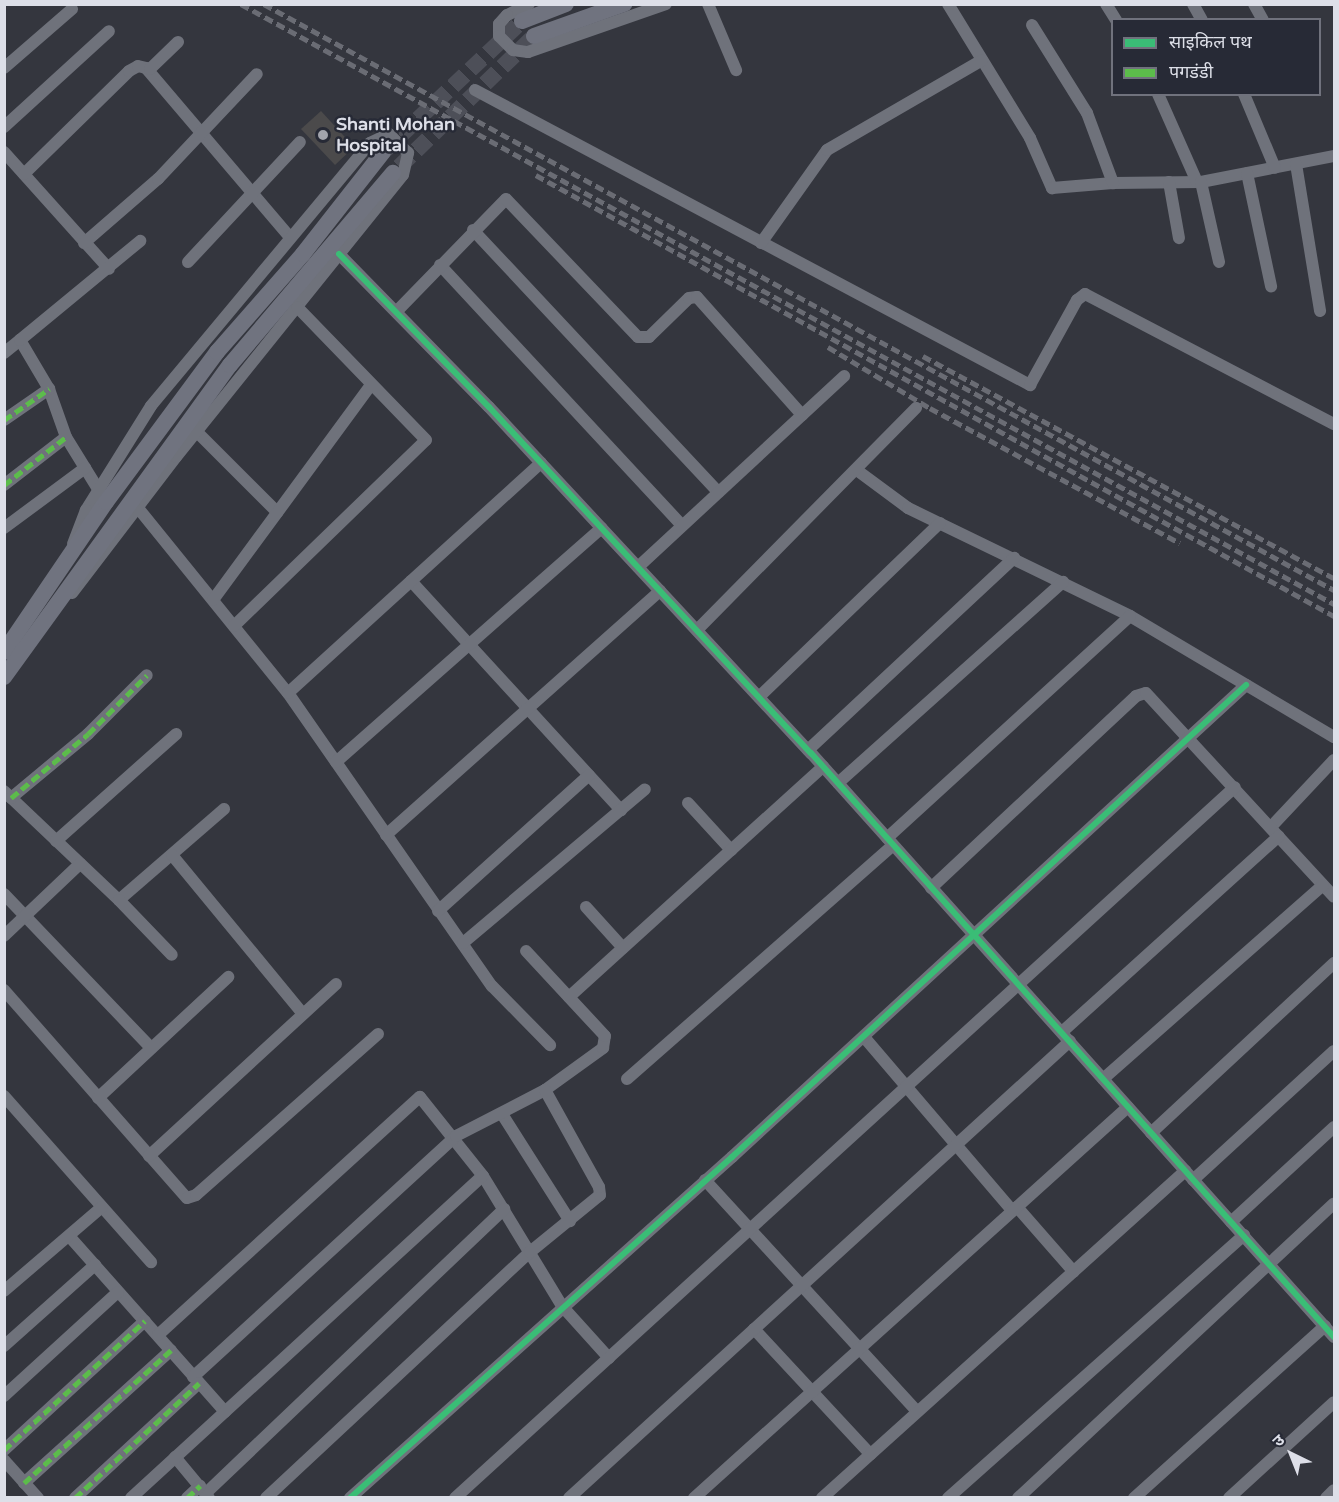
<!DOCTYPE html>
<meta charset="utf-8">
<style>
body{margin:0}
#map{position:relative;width:1339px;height:1502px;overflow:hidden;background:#34363e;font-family:"Varela Round","Noto Sans Devanagari",sans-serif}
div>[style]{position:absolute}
.building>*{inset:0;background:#4b4a4b}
.secondary-tunnel>*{height:16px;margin-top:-8px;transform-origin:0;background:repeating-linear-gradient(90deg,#4d4f58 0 16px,transparent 0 24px)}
.street>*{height:12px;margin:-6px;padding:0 6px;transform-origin:6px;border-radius:6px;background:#6f727b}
.secondary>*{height:16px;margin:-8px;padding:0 8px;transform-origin:8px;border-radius:8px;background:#70737f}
.rail>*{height:4.5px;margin-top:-2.25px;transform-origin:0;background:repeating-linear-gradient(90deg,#6a6c74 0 9px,transparent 0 13.5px)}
.quiet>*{height:4.5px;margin-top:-2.25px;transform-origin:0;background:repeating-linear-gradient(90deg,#5cbc4b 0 9px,transparent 0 13.5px)}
.cycleway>*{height:6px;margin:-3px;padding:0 3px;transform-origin:3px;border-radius:3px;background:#3abd76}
.dots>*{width:16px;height:16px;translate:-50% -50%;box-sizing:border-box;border:3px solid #272a36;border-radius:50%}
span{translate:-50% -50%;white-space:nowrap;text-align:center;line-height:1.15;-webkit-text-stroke:5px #272a36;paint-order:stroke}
.poi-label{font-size:18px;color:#dddfe8;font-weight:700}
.left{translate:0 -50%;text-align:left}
.frame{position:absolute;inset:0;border:6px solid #dddfe8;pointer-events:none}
.legend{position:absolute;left:1111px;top:18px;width:210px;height:78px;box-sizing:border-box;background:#272a36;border:2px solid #70727d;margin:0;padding:8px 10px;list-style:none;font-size:18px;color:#dddfe8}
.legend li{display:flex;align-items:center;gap:12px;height:30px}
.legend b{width:30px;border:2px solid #70727d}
.north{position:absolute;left:1261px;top:1424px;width:60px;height:60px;-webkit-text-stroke:4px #272a36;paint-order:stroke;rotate:317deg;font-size:16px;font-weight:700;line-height:24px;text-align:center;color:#dddfe8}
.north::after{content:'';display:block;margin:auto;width:21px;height:27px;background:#dddfe8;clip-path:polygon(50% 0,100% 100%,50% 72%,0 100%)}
</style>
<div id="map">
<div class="building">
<div style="clip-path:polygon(321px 111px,354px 147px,335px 165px,301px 129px)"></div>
</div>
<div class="secondary-tunnel">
<div style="left:383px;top:152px;width:191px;rotate:-43.3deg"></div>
<div style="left:399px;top:167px;width:188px;rotate:-44.1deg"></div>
</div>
<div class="street">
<div style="left:529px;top:4px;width:25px;rotate:153deg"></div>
<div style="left:507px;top:15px;width:12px;rotate:132deg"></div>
<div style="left:499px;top:24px;width:12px;rotate:90deg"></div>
<div style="left:499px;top:36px;width:20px;rotate:45deg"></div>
<div style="left:513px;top:50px;width:15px;rotate:8deg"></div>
<div style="left:528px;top:52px;width:146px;rotate:-19.2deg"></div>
<div style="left:708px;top:4px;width:72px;rotate:67deg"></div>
<div style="left:948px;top:4px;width:157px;rotate:58.5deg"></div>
<div style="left:1030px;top:138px;width:55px;rotate:66.3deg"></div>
<div style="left:1052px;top:188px;width:61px;rotate:-4.7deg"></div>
<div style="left:1113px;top:183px;width:88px;rotate:-0.7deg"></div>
<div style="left:1201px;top:182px;width:136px;rotate:-11.1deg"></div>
<div style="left:1106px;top:4px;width:19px;rotate:58deg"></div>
<div style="left:1193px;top:4px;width:18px;rotate:61deg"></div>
<div style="left:1254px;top:4px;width:18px;rotate:61deg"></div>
<div style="left:1032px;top:25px;width:104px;rotate:58deg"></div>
<div style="left:1087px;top:113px;width:75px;rotate:69.6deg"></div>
<div style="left:4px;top:68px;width:90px;rotate:-40.9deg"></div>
<div style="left:146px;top:68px;width:222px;rotate:49.6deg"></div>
<div style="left:475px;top:90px;width:629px;rotate:27.99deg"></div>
<div style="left:1030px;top:385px;width:97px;rotate:-61.1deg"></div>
<div style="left:1077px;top:300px;width:10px;rotate:-37deg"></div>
<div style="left:1085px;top:294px;width:281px;rotate:27.6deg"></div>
<div style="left:1158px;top:94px;width:96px;rotate:66.1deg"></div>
<div style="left:1244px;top:94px;width:80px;rotate:67.3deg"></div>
<div style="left:4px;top:127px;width:142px;rotate:-42.4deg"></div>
<div style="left:4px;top:152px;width:157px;rotate:48.1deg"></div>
<div style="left:1296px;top:164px;width:149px;rotate:80.7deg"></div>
<div style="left:1247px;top:173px;width:116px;rotate:78deg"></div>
<div style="left:24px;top:174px;width:147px;rotate:-44.4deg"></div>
<div style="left:129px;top:71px;width:10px;rotate:-29deg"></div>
<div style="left:138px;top:66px;width:12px;rotate:14deg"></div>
<div style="left:150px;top:69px;width:39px;rotate:-44deg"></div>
<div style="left:1169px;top:182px;width:57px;rotate:79.9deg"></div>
<div style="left:1201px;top:182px;width:82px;rotate:77.3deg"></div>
<div style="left:473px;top:230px;width:359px;rotate:46.9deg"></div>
<div style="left:84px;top:243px;width:98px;rotate:-40.9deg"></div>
<div style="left:158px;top:179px;width:144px;rotate:-46.7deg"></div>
<div style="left:761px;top:243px;width:114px;rotate:-54.6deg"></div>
<div style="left:827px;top:150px;width:179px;rotate:-30.1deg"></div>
<div style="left:339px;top:254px;width:214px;rotate:45.6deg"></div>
<div style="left:489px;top:407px;width:473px;rotate:47.1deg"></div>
<div style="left:811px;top:753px;width:784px;rotate:48.15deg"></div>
<div style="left:188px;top:262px;width:164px;rotate:-47deg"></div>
<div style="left:440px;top:265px;width:355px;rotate:47.1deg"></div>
<div style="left:397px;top:311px;width:156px;rotate:-45.8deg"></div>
<div style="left:506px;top:199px;width:191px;rotate:46.3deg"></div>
<div style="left:638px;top:337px;width:11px"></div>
<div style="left:649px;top:337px;width:56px;rotate:-44.3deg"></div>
<div style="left:689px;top:298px;width:8px;rotate:-7deg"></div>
<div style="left:697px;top:297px;width:158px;rotate:48.3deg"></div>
<div style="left:4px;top:353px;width:21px;rotate:-39deg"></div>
<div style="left:4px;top:420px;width:55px;rotate:-34.6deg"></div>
<div style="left:196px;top:431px;width:115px;rotate:45deg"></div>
<div style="left:858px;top:471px;width:62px;rotate:36.5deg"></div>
<div style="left:908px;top:508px;width:247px;rotate:25.9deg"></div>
<div style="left:1130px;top:616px;width:237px;rotate:30.7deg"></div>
<div style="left:4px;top:485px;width:78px;rotate:-37.7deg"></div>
<div style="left:98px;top:489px;width:61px;rotate:-121.6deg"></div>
<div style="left:66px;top:437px;width:51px;rotate:-109.5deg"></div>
<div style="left:49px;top:389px;width:57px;rotate:-120.6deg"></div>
<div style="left:20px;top:340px;width:156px;rotate:-39.5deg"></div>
<div style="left:138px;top:508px;width:238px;rotate:51deg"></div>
<div style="left:288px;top:693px;width:357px;rotate:55.2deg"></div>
<div style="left:492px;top:986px;width:83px;rotate:45.5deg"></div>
<div style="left:4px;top:528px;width:101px;rotate:-36.5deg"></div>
<div style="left:638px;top:567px;width:281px;rotate:-42.8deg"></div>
<div style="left:411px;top:581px;width:311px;rotate:47.5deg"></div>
<div style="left:72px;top:593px;width:171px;rotate:-52.6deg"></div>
<div style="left:176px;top:457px;width:362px;rotate:-51.2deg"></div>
<div style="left:403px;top:175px;width:23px;rotate:-77deg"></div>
<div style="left:408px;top:153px;width:27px;rotate:-135deg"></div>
<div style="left:389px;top:134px;width:21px;rotate:155deg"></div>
<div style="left:370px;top:143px;width:342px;rotate:129.8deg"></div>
<div style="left:151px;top:406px;width:123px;rotate:122deg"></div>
<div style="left:86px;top:510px;width:36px;rotate:111deg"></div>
<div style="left:213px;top:600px;width:267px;rotate:-53.7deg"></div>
<div style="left:234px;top:626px;width:267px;rotate:-44.1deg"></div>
<div style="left:426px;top:440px;width:185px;rotate:-134.1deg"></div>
<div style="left:697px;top:630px;width:312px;rotate:-45.4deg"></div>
<div style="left:288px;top:693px;width:342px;rotate:-42.3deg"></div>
<div style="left:759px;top:697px;width:251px;rotate:-43.9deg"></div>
<div style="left:808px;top:750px;width:282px;rotate:-43deg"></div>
<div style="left:336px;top:762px;width:354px;rotate:-41.4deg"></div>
<div style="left:838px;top:783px;width:302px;rotate:-41.8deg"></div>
<div style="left:4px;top:791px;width:158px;rotate:43.5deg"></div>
<div style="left:119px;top:900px;width:139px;rotate:-40.9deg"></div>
<div style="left:11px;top:798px;width:100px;rotate:-39.7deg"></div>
<div style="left:88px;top:734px;width:83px;rotate:-45deg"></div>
<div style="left:688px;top:803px;width:64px;rotate:47.5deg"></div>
<div style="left:1271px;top:827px;width:92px;rotate:-46.8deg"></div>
<div style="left:386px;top:835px;width:367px;rotate:-41.7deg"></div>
<div style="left:887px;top:838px;width:329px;rotate:-42.4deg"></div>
<div style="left:56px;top:841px;width:161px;rotate:-41.7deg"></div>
<div style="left:172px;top:855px;width:206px;rotate:50.5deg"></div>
<div style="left:931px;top:888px;width:281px;rotate:-43.1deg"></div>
<div style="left:1136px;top:696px;width:10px;rotate:-17deg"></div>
<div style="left:1146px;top:693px;width:277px;rotate:47.3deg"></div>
<div style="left:4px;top:894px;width:213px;rotate:46.3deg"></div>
<div style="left:119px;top:900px;width:76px;rotate:46.1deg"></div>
<div style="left:586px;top:907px;width:55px;rotate:47.9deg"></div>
<div style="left:438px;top:911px;width:203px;rotate:-42deg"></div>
<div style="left:4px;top:936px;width:105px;rotate:-43.5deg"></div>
<div style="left:463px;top:943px;width:238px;rotate:-40.2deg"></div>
<div style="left:4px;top:990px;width:277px;rotate:48.7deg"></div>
<div style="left:187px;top:1198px;width:9px;rotate:-18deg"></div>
<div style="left:196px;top:1195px;width:243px;rotate:-41.5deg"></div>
<div style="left:569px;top:997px;width:343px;rotate:-42.2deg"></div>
<div style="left:1062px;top:1032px;width:292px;rotate:-42.1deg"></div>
<div style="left:864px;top:1037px;width:228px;rotate:49.5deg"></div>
<div style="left:627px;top:1079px;width:354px;rotate:-41.3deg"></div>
<div style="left:1103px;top:1079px;width:293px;rotate:-41.4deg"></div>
<div style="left:4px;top:1096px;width:222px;rotate:48.5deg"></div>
<div style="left:98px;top:1098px;width:178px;rotate:-42.9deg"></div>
<div style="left:502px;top:1114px;width:127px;rotate:57.6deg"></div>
<div style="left:1151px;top:1133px;width:250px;rotate:-42.9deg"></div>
<div style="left:149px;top:1156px;width:254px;rotate:-42.6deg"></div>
<div style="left:705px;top:1180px;width:314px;rotate:47.5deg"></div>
<div style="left:1193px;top:1180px;width:191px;rotate:-42.5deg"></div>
<div style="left:1017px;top:1207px;width:86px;rotate:48.8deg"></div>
<div style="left:1231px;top:1222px;width:140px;rotate:-42.7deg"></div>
<div style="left:69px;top:1236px;width:235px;rotate:48.4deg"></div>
<div style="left:4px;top:1291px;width:129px;rotate:-40.6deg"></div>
<div style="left:754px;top:1329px;width:171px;rotate:47.1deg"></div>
<div style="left:158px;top:1335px;width:354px;rotate:-42.3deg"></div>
<div style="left:420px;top:1097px;width:101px;rotate:51.4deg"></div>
<div style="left:483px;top:1176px;width:152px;rotate:58.7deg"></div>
<div style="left:562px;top:1306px;width:70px;rotate:47.9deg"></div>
<div style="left:4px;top:1346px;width:122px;rotate:-41.7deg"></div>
<div style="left:193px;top:1377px;width:357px;rotate:-42.5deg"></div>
<div style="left:456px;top:1136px;width:100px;rotate:-27.3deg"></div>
<div style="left:545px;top:1090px;width:72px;rotate:-35.9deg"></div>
<div style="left:603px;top:1048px;width:12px;rotate:-81deg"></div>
<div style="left:605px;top:1036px;width:116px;rotate:-132.9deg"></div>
<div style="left:4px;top:1396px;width:154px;rotate:-42.4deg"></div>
<div style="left:4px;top:1450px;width:191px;rotate:-42.5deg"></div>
<div style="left:175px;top:1457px;width:53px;rotate:50.3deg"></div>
<div style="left:4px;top:1460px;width:51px;rotate:48.2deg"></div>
<div style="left:24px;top:1483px;width:198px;rotate:-42.1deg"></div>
<div style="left:206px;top:1493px;width:412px;rotate:-43.6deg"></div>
<div style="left:75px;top:1498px;width:169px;rotate:-42.8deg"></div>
<div style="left:131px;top:1498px;width:477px;rotate:-42.5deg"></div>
<div style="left:187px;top:1498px;width:18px;rotate:-43deg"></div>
<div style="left:266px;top:1498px;width:361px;rotate:-43deg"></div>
<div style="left:530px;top:1252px;width:90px;rotate:-39.2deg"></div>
<div style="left:600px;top:1195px;width:8px;rotate:-97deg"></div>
<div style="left:599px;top:1187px;width:111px;rotate:-119.1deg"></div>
<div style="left:350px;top:1498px;width:512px;rotate:-41.75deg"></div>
<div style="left:732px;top:1157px;width:698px;rotate:-42.56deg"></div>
<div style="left:455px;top:1498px;width:1055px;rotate:-42.35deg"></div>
<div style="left:569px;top:1498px;width:678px;rotate:-42.37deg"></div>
<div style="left:694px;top:1498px;width:584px;rotate:-42.02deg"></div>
<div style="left:822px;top:1498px;width:489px;rotate:-42deg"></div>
<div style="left:948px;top:1498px;width:396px;rotate:-41.6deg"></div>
<div style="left:1018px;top:1498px;width:432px;rotate:-43deg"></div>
<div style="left:1134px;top:1498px;width:257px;rotate:-42deg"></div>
<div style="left:1229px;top:1498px;width:142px;rotate:-42.4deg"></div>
<div style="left:1326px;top:1498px;width:11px;rotate:-45deg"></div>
</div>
<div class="secondary">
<div style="left:522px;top:21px;width:47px;rotate:-21.1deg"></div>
<div style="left:534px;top:36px;width:96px;rotate:-19.6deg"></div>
<div style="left:4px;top:652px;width:181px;rotate:-55.8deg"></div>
<div style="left:106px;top:502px;width:187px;rotate:-53.5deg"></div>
<div style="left:217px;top:352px;width:130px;rotate:-48.7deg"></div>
<div style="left:303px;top:254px;width:130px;rotate:-51.9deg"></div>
<div style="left:4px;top:677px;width:385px;rotate:-54.1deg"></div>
<div style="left:230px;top:365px;width:252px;rotate:-49.7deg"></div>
</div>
<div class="rail">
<div style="left:241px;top:4px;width:1247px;rotate:28.76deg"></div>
<div style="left:264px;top:4px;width:1220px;rotate:28.71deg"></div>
<div style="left:536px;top:175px;width:912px;rotate:28.93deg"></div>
<div style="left:828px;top:347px;width:119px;rotate:30.9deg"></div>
<div style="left:930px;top:408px;width:284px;rotate:28.4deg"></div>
<div style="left:923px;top:356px;width:467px;rotate:28.4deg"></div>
</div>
<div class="quiet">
<div style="left:4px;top:420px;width:55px;rotate:-34.6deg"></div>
<div style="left:4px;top:485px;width:78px;rotate:-37.7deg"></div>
<div style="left:11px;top:798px;width:100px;rotate:-39.7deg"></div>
<div style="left:88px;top:734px;width:83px;rotate:-45deg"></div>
<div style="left:4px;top:1450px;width:191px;rotate:-42.5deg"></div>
<div style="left:24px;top:1483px;width:198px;rotate:-42.1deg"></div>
<div style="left:75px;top:1498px;width:169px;rotate:-42.8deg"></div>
<div style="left:187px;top:1498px;width:18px;rotate:-43deg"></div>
</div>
<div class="cycleway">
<div style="left:339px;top:254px;width:214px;rotate:45.6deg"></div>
<div style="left:489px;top:407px;width:473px;rotate:47.1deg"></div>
<div style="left:811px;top:753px;width:784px;rotate:48.15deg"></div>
<div style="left:350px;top:1498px;width:512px;rotate:-41.75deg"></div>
<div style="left:732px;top:1157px;width:698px;rotate:-42.56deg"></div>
</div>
<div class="dots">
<div style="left:323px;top:135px;background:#a2a4ac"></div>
</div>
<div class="poi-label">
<span class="left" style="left:336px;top:135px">Shanti Mohan<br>Hospital</span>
</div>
<div class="frame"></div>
<ul class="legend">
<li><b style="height:8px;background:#3abd76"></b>साइकिल पथ</li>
<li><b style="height:8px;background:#5cbc4b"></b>पगडंडी</li>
</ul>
<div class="north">उ</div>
</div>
